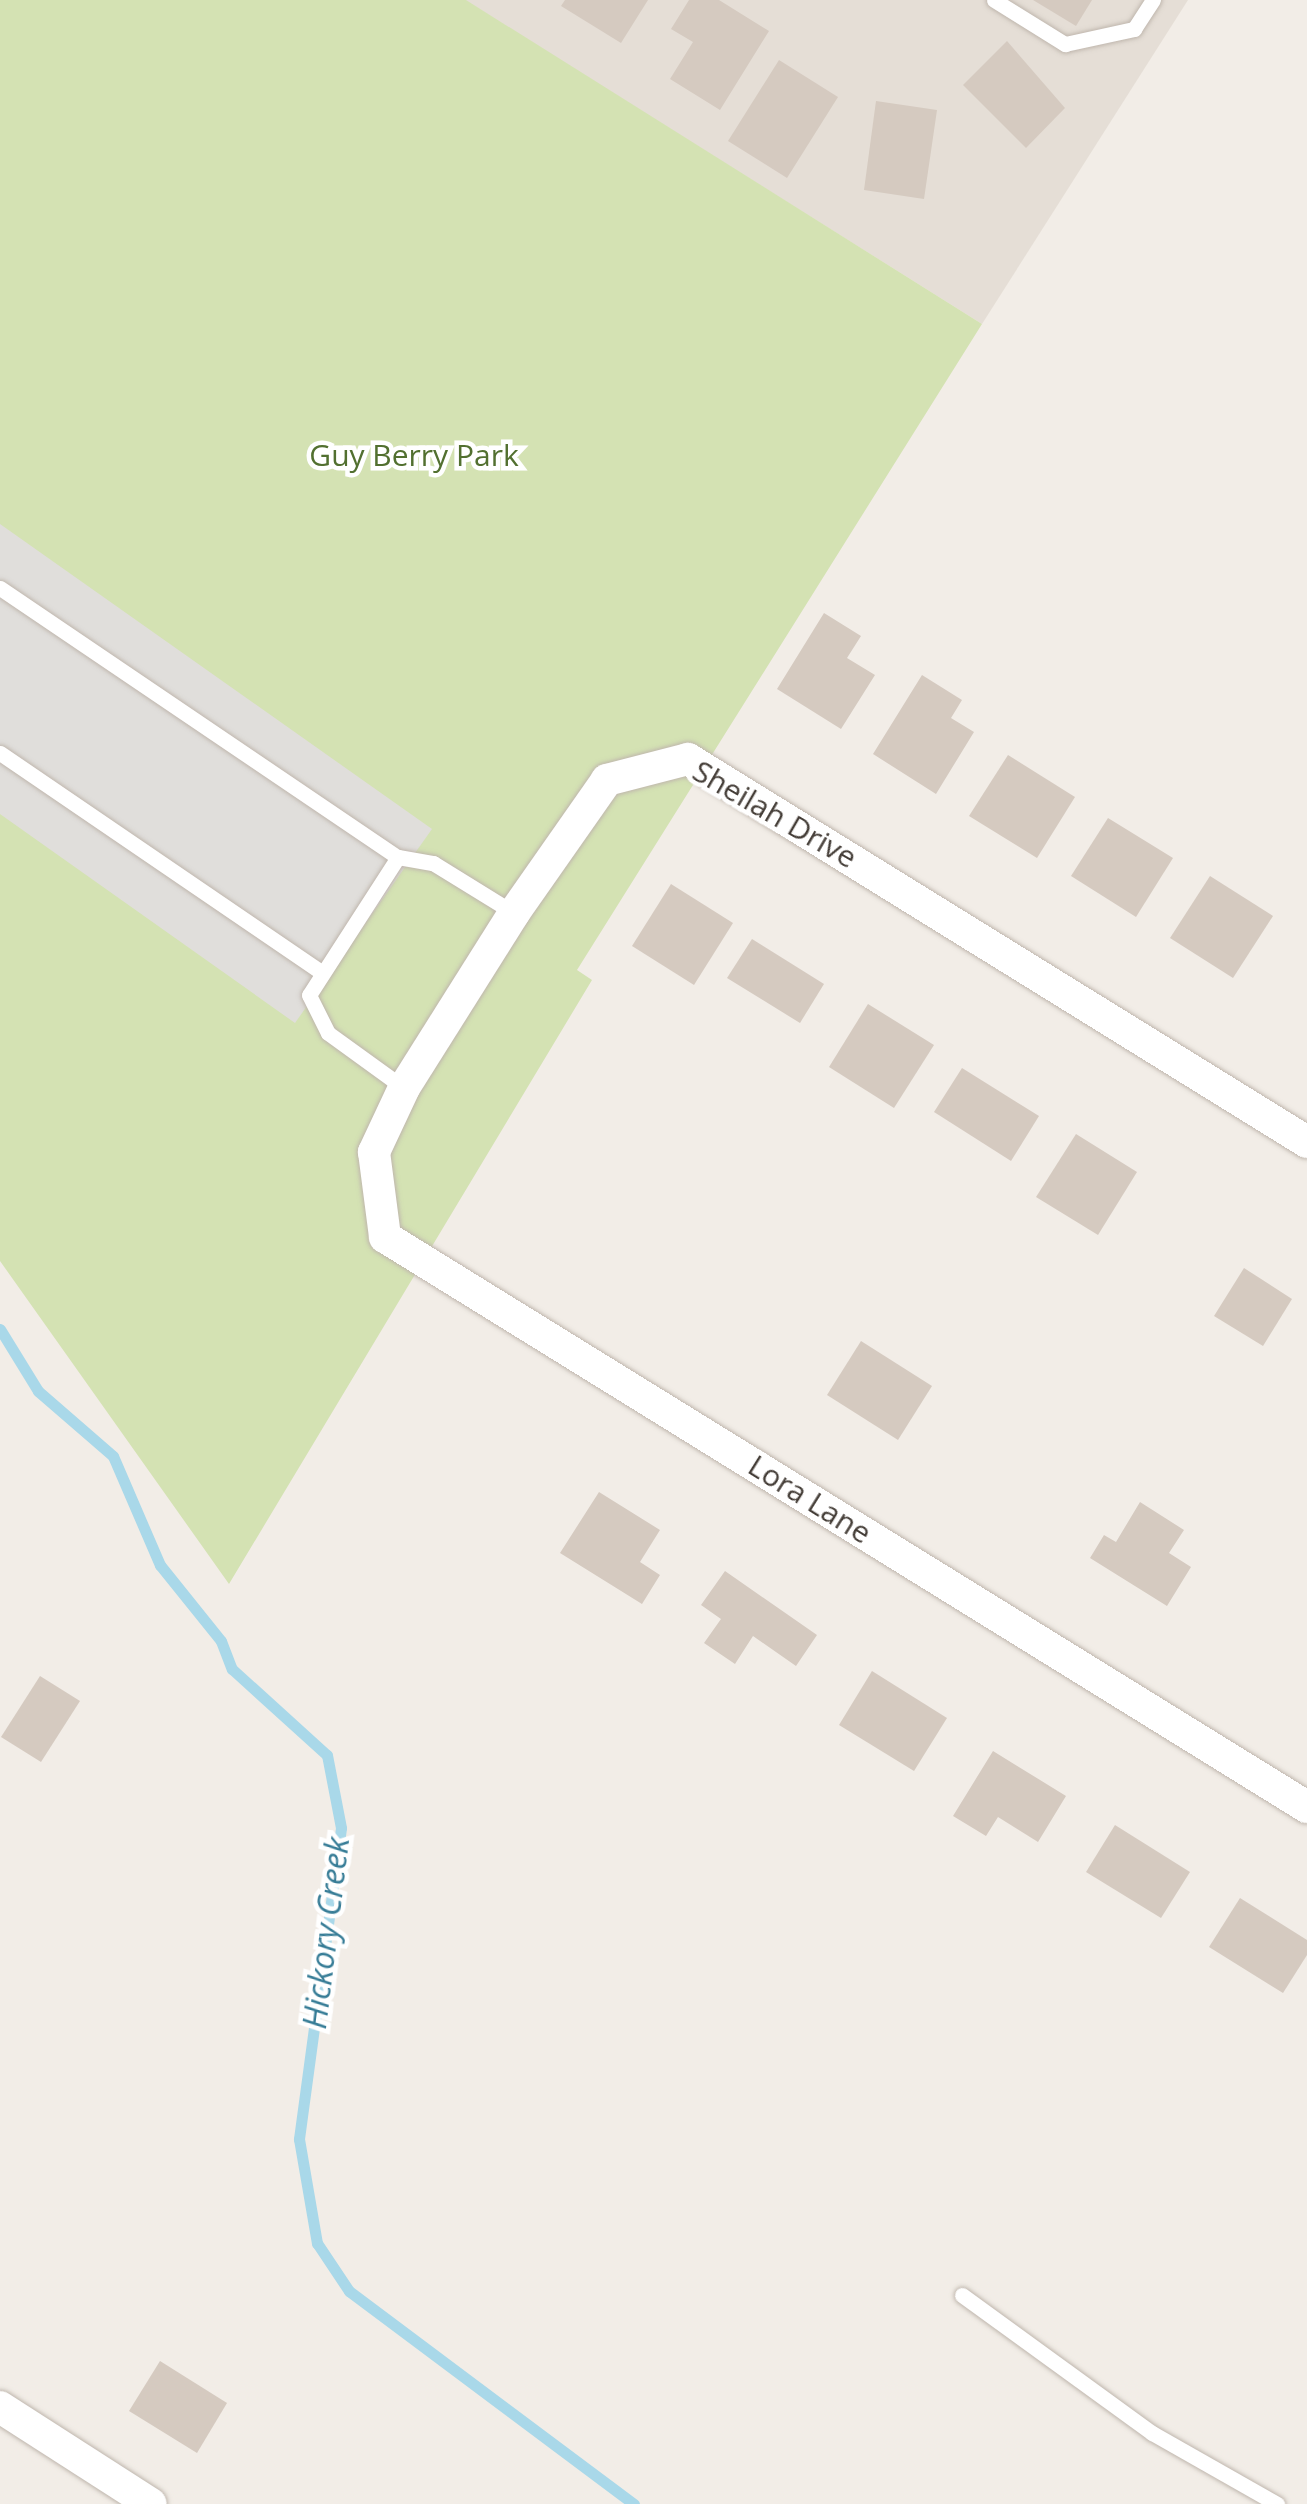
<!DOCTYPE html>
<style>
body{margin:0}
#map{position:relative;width:1307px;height:2504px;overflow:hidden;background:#f2ede7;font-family:"Open Sans",sans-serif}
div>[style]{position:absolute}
.residential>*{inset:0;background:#e5ded6}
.green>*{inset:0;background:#d4e2b3}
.parking>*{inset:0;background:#e0dedb}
.stream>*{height:11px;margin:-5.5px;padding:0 5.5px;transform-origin:5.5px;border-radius:5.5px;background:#a9d8e9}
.building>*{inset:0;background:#d5cac0}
.roads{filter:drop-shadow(0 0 2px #bfb6ad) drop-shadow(0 0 2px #bfb6ad)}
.lane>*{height:15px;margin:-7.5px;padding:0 7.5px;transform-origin:7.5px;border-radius:7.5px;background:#fff}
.street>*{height:32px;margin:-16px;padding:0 16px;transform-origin:16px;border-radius:16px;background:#fff}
span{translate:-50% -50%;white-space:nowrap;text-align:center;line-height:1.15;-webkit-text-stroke:9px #fff;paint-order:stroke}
.park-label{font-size:30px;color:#527030}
.street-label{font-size:30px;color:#443d37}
.water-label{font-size:32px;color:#367c96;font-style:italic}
</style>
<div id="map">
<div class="residential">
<div style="clip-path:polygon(465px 0,1188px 0,982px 324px)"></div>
</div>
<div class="green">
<div style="clip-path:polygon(0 0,466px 0,982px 324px,577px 970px,592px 980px,229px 1584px,0 1261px)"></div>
</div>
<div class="parking">
<div style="clip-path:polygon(0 524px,432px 829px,295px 1023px,0 814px)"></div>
</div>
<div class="stream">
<div style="left:0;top:1329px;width:73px;rotate:58.5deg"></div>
<div style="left:38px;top:1391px;width:99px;rotate:40.9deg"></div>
<div style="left:113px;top:1456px;width:119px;rotate:66.7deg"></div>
<div style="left:160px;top:1565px;width:97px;rotate:51.2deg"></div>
<div style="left:221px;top:1641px;width:30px;rotate:69deg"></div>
<div style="left:232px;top:1669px;width:128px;rotate:42.2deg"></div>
<div style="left:327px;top:1755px;width:74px;rotate:79.1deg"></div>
<div style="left:341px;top:1828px;width:314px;rotate:97.7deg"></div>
<div style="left:299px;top:2139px;width:106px;rotate:80.2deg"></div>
<div style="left:317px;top:2243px;width:58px;rotate:56.3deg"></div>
<div style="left:349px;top:2291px;width:356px;rotate:36.8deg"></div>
</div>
<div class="building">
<div style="clip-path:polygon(565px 0,648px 0,621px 43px,561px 6px)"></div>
<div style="clip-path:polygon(689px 0,719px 0,769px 31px,720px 110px,670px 79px,693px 42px,671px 29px)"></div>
<div style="clip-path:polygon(1033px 0,1092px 0,1076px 26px)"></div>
<div style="clip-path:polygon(1007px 41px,1065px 108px,1026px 148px,963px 85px)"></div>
<div style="clip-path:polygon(779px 60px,838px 97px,787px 178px,728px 141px)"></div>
<div style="clip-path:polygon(876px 101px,937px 110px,924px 199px,864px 190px)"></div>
<div style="clip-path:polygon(824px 613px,861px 636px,847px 658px,875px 675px,841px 729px,777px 689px)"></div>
<div style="clip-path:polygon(922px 675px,962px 700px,951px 718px,974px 732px,936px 794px,873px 754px)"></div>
<div style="clip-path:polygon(1008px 755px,1075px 797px,1037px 858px,969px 816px)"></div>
<div style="clip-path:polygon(1108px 818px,1173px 858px,1136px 917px,1071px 876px)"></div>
<div style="clip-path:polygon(1210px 876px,1273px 916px,1233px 978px,1170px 938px)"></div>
<div style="clip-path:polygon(671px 884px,733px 923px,694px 985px,632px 946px)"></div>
<div style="clip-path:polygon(752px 939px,824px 984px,800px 1023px,727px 978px)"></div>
<div style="clip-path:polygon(868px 1004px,934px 1045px,894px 1108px,829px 1067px)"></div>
<div style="clip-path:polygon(962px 1068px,1039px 1116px,1011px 1161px,934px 1112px)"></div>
<div style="clip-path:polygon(1076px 1134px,1137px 1172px,1098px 1235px,1036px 1197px)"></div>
<div style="clip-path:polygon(1244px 1268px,1292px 1299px,1263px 1346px,1214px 1316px)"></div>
<div style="clip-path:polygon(861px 1341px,932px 1386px,898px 1440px,827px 1395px)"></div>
<div style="clip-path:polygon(599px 1492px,660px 1530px,640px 1562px,660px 1575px,642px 1604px,560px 1553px)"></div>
<div style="clip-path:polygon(1140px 1502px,1184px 1530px,1169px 1553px,1191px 1567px,1167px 1606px,1090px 1558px,1104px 1535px,1116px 1542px)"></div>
<div style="clip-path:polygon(725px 1571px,817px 1635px,796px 1666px,753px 1636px,735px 1664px,704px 1643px,721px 1619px,701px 1605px)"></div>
<div style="clip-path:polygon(872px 1671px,947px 1718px,914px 1771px,839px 1725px)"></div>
<div style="clip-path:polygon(40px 1676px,80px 1701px,41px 1762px,1px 1737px)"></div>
<div style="clip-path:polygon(993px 1751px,1066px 1796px,1038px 1842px,998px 1817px,986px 1836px,953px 1816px)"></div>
<div style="clip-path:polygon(1115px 1825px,1190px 1872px,1161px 1918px,1086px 1872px)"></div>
<div style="clip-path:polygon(1240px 1898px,1307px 1940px,1307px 1955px,1283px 1993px,1209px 1947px)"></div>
<div style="clip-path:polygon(160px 2361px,227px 2403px,197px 2453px,129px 2411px)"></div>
</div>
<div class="roads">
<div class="lane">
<div style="left:994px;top:0;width:84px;rotate:31.8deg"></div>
<div style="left:1065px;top:44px;width:71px;rotate:-12.3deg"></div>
<div style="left:1134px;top:29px;width:35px;rotate:-57deg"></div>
<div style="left:0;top:588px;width:480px;rotate:34.1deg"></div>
<div style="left:398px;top:857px;width:36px;rotate:10deg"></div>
<div style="left:433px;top:863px;width:95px;rotate:31.7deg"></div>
<div style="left:0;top:753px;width:386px;rotate:34.3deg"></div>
<div style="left:398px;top:857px;width:164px;rotate:122.8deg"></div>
<div style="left:309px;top:995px;width:42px;rotate:63.4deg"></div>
<div style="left:328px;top:1033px;width:94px;rotate:35.9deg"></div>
<div style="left:962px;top:2295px;width:235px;rotate:36deg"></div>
<div style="left:1152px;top:2433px;width:144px;rotate:29.6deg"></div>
</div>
<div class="street">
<div style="left:1307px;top:1142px;width:728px;rotate:-148.25deg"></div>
<div style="left:688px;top:759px;width:84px;rotate:165.5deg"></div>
<div style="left:607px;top:780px;width:162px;rotate:125deg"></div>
<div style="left:514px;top:913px;width:207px;rotate:122.2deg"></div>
<div style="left:404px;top:1088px;width:71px;rotate:115.1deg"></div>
<div style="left:374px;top:1152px;width:86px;rotate:82.6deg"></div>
<div style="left:385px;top:1237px;width:1084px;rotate:31.73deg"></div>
<div style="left:0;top:2407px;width:179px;rotate:32.7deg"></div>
</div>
</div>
<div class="park-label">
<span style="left:414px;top:455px">Guy Berry Park</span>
</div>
<div class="street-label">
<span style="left:775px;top:814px;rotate:30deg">Sheilah Drive</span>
<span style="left:810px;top:1499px;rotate:32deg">Lora Lane</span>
</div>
<div class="water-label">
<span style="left:326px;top:1933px;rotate:-83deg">Hickory Creek</span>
</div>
</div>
